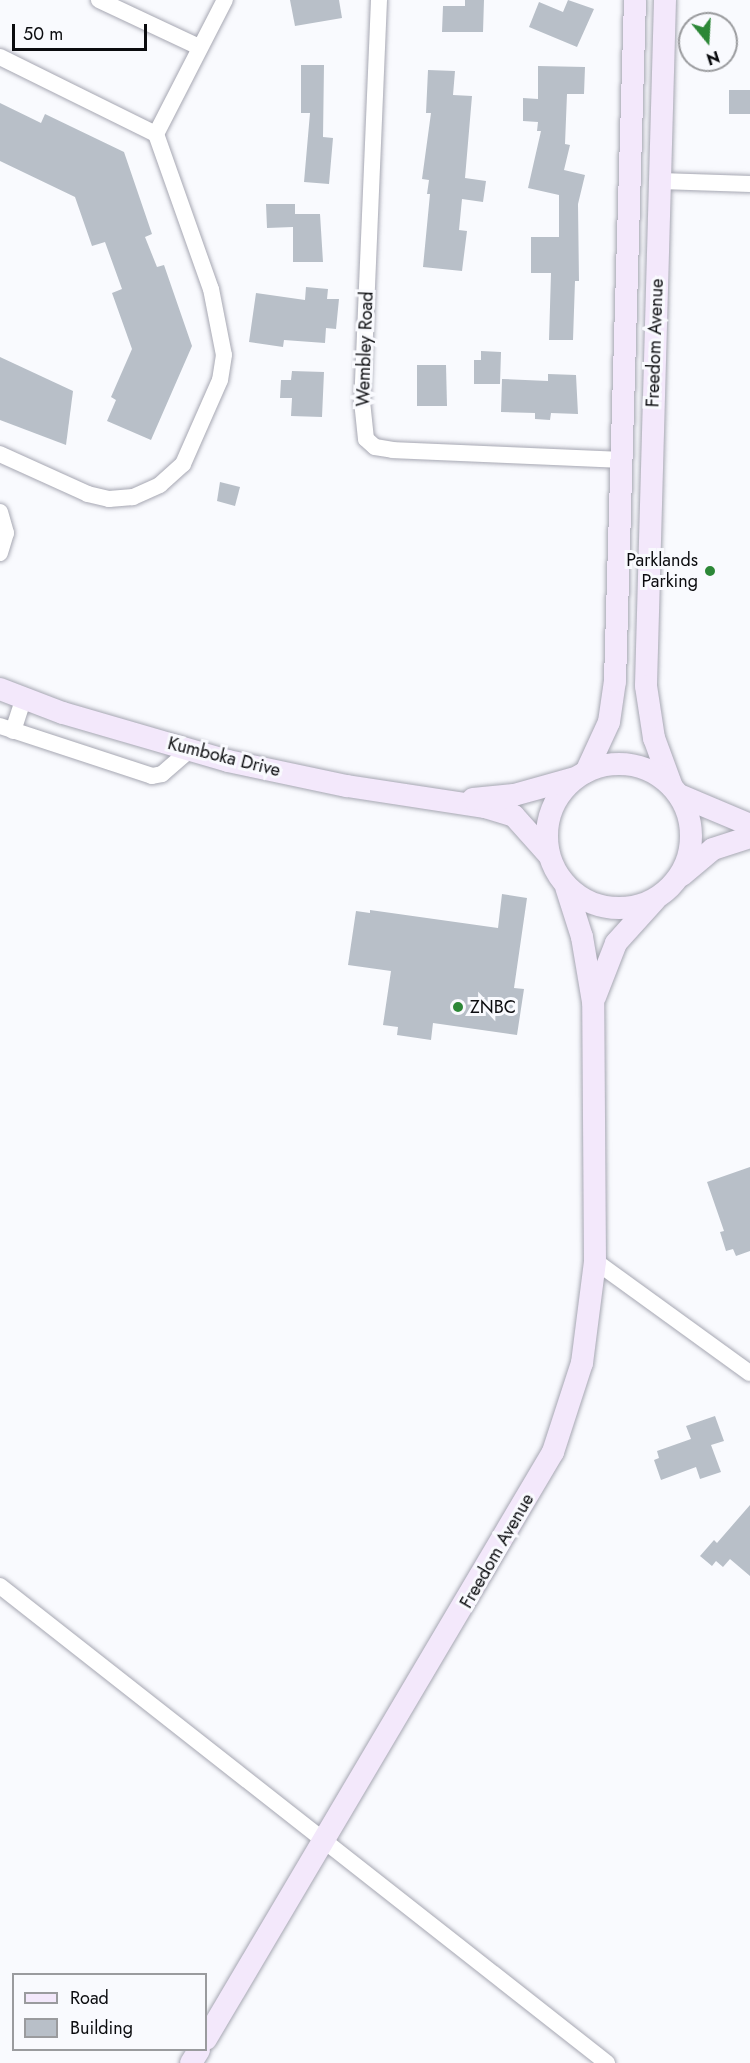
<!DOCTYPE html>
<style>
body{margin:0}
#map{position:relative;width:750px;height:2063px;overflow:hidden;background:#f9fafe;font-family:Jost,sans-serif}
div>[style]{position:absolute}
.building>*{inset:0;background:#b8bfc8}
.roads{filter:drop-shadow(0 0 2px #a6a7b2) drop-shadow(0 0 2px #a6a7b2)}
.street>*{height:16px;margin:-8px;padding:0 8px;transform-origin:8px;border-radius:8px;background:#fff}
.secondary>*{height:22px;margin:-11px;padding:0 11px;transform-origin:11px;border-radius:11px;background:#f3e8fb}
.secondary>.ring{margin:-11px;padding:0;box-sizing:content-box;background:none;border:22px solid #f3e8fb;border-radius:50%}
.dots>*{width:16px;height:16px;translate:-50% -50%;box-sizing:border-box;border:3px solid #f9fafe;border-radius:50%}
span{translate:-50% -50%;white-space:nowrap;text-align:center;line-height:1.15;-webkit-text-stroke:6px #f9fafe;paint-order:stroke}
.street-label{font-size:18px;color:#0b0c0f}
.poi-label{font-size:18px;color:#0b0c0f}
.right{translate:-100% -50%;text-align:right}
.left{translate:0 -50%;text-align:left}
.legend{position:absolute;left:12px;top:1973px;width:195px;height:78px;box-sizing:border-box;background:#f9fafe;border:2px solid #9a9b9e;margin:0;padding:8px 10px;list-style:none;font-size:18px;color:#0b0c0f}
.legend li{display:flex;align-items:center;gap:12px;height:30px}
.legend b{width:30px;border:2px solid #9a9b9e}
.north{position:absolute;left:678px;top:12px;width:60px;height:60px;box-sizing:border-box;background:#f9fafe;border:2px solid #9a9b9e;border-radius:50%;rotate:162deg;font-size:16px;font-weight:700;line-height:24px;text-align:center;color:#0b0c0f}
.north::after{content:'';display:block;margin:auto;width:21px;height:27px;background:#2c8737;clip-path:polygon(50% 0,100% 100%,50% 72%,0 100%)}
.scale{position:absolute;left:12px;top:24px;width:135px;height:27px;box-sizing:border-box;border:3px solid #0b0c0f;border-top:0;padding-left:8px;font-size:18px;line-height:21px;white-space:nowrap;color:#0b0c0f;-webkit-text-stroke:4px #f9fafe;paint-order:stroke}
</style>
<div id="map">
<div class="building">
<div style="clip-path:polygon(290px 0,339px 0,342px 18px,295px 26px)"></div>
<div style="clip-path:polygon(465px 0,484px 0,483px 32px,442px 32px,443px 6px,465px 6px)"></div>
<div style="clip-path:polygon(568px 0,594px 9px,577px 47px,529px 27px,539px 2px,563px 12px)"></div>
<div style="clip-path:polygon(301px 65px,324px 65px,323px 137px,333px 138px,329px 184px,304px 182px,310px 113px,301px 113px)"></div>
<div style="clip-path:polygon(538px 66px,585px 67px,584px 94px,567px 94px,565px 144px,570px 145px,564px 170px,585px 175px,578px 204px,579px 281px,575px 281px,573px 340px,549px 340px,551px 273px,531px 273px,531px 237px,559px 237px,559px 195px,528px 188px,541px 131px,537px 131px,538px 122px,523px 121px,523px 98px,538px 99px)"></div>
<div style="clip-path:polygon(428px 70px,455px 71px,453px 95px,472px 96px,465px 178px,486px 181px,483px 202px,462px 199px,459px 230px,467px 231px,462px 271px,423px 267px,430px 194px,427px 194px,429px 180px,422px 179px,431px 113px,426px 113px)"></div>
<div style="clip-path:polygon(729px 90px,750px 90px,750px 114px,729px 114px)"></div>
<div style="clip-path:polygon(0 103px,41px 123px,45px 114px,124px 152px,152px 234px,145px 237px,157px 267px,164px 265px,192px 346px,151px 440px,107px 421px,116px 400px,111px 397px,132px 349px,112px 293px,122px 289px,105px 242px,92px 246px,75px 197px,0 161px)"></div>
<div style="clip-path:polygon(266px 204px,295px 204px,295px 214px,320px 214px,323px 262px,293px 262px,293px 227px,267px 228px)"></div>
<div style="clip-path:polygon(306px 287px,328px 289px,327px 299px,339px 299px,336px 329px,326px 328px,325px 343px,284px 340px,283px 347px,249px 342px,256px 293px,305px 300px)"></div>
<div style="clip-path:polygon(481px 351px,501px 352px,500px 384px,474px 384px,474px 360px,481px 360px)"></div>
<div style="clip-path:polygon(0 357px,73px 391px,66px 445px,0 420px)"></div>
<div style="clip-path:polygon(417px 365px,446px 365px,447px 406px,417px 406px)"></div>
<div style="clip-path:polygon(292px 371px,324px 372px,322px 417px,291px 416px,292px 398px,280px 398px,281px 380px,291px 380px)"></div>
<div style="clip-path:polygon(548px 374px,576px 375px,578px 414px,551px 413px,550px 420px,535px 419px,535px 413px,501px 412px,502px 379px,548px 381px)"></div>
<div style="clip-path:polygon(220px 482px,240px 487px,235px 506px,217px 501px)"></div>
<div style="clip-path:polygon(502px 894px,527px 898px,514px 988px,524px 989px,517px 1035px,433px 1023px,431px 1040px,397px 1035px,398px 1027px,383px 1025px,391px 971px,348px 965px,356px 911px,370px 913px,370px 910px,498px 928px)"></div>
<div style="clip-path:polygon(750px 1167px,750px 1251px,736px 1256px,733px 1249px,726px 1251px,720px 1232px,724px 1231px,707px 1182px)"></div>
<div style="clip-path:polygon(715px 1416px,724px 1441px,711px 1445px,721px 1472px,700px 1479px,696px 1467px,661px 1480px,654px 1460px,659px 1458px,657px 1451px,691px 1439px,686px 1426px)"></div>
<div style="clip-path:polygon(750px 1505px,750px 1576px,730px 1559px,723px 1567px,716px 1561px,712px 1566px,700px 1556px,714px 1540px,717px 1543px)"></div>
</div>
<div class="roads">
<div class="street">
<div style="left:99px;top:0;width:110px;rotate:25.2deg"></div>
<div style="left:379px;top:0;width:401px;rotate:92.4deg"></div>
<div style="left:362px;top:401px;width:38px;rotate:84deg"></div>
<div style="left:366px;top:439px;width:12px;rotate:42deg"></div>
<div style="left:375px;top:447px;width:18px;rotate:9deg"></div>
<div style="left:393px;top:450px;width:228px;rotate:2.5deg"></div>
<div style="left:0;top:57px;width:174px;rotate:26.3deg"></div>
<div style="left:156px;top:134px;width:164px;rotate:70.5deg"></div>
<div style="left:211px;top:289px;width:67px;rotate:78.9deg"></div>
<div style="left:224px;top:355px;width:25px;rotate:99deg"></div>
<div style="left:220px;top:380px;width:92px;rotate:113.8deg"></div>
<div style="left:183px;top:464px;width:31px;rotate:138deg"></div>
<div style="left:160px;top:485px;width:30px;rotate:156deg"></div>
<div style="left:133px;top:497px;width:24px;rotate:175deg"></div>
<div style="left:109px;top:499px;width:22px;rotate:-167deg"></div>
<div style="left:88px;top:494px;width:97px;rotate:-155.6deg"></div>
<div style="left:156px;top:134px;width:151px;rotate:-62.8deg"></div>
<div style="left:661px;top:181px;width:89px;rotate:1.9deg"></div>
<div style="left:0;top:512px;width:22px;rotate:74deg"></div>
<div style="left:6px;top:533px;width:21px;rotate:107deg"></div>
<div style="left:0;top:726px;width:160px;rotate:18.2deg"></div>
<div style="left:152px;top:776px;width:10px;rotate:-11deg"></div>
<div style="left:162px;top:774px;width:37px;rotate:-41deg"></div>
<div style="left:13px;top:731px;width:35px;rotate:-72deg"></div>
<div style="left:595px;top:1261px;width:191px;rotate:35.9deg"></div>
<div style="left:0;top:1586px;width:772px;rotate:38.16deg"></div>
</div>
<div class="secondary">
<div style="left:665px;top:0;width:686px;rotate:91.59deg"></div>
<div style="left:646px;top:686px;width:53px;rotate:81.3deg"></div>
<div style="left:654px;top:738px;width:52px;rotate:69.8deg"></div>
<div style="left:0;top:689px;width:67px;rotate:20.9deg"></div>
<div style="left:63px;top:713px;width:172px;rotate:16.2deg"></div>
<div style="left:228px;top:761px;width:122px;rotate:11.9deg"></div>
<div style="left:347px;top:786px;width:140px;rotate:8.7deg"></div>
<div style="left:485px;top:807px;width:30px;rotate:17deg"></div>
<div style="left:514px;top:816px;width:51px;rotate:48.2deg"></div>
<div class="ring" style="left:547px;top:764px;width:122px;height:122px"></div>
<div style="left:586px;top:772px;width:55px;rotate:-65.3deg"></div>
<div style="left:609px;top:722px;width:41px;rotate:-81.7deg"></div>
<div style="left:615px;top:681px;width:681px;rotate:-88.32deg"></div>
<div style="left:679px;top:795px;width:77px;rotate:22.9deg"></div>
<div style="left:473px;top:799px;width:41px;rotate:-5.6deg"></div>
<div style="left:514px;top:795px;width:63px;rotate:-15.6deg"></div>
<div style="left:682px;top:875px;width:40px;rotate:-40deg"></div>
<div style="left:713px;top:849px;width:39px;rotate:-18deg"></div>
<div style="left:595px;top:997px;width:58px;rotate:-68.7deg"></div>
<div style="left:616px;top:943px;width:57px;rotate:-47.9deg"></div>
<div style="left:206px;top:2039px;width:682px;rotate:-59.41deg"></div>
<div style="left:553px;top:1452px;width:94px;rotate:-72deg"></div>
<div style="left:582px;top:1363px;width:103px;rotate:-82.7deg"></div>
<div style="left:595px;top:1261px;width:259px;rotate:-90.4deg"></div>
<div style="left:593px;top:1002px;width:66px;rotate:-99.6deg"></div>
<div style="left:582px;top:937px;width:52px;rotate:-107.7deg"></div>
<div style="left:191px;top:2063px;width:15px;rotate:-58deg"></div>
</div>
</div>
<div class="dots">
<div style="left:710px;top:571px;background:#2c8737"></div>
<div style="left:458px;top:1007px;background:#2c8737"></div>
</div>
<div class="street-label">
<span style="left:655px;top:343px;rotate:-88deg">Freedom Avenue</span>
<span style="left:365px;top:349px;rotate:-88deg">Wembley Road</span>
<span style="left:224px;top:757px;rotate:14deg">Kumboka Drive</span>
<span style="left:497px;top:1551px;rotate:-60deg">Freedom Avenue</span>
</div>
<div class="poi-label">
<span class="right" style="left:698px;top:571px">Parklands<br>Parking</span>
<span class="left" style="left:470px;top:1007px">ZNBC</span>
</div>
<ul class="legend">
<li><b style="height:8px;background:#f3e8fb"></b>Road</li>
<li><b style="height:16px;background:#b8bfc8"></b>Building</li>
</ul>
<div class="north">N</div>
<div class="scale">50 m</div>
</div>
